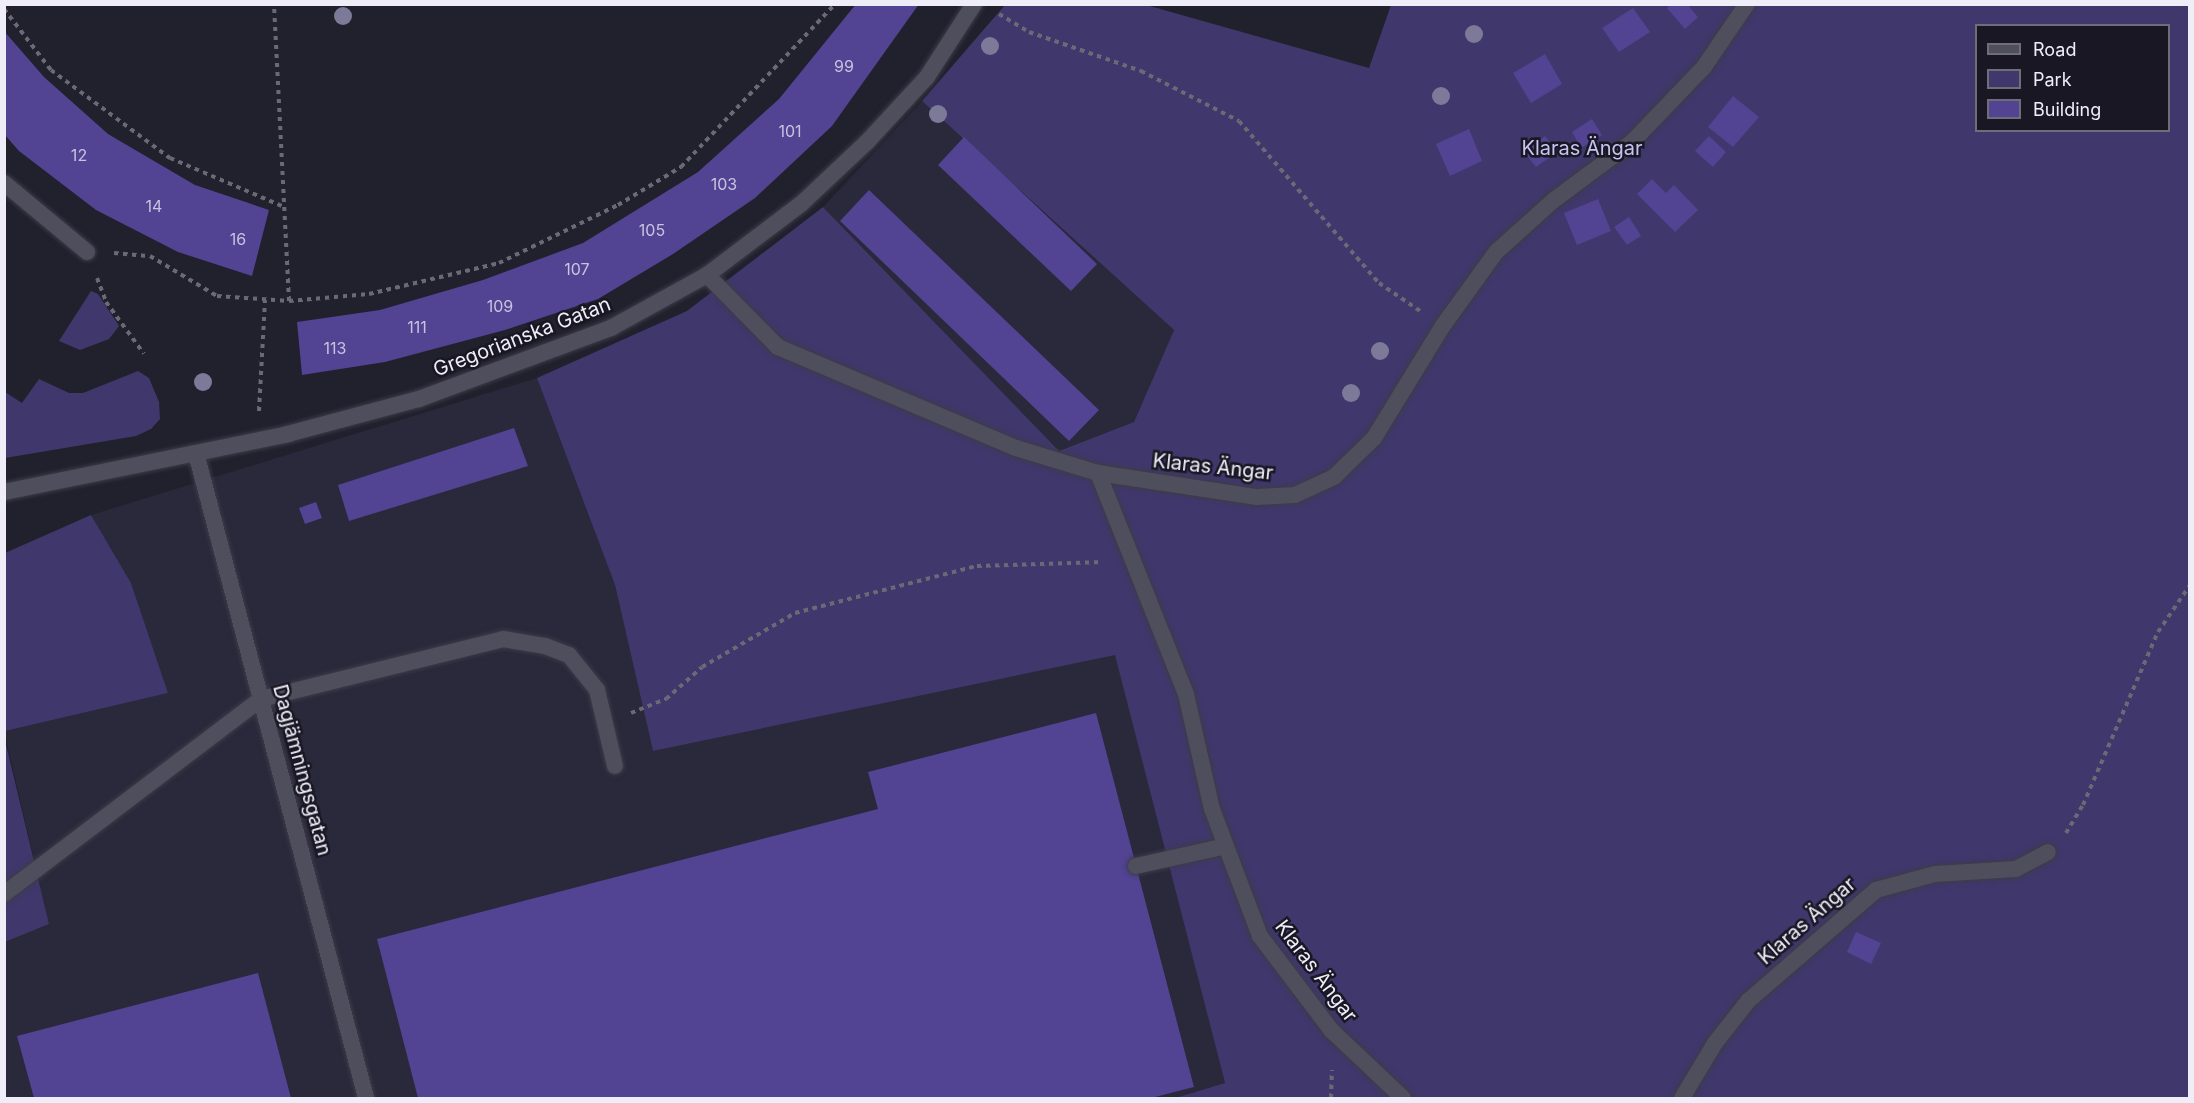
<!DOCTYPE html>
<meta charset="utf-8">
<style>
body{margin:0}
#map{position:relative;width:2194px;height:1103px;overflow:hidden;background:#21202d;font-family:Inter,sans-serif}
div>[style]{position:absolute}
.built>*{inset:0;background:#2a283b}
.green>*{inset:0;background:#40386c}
.building>*{inset:0;background:#524393}
.path>*{height:4px;margin-top:-2px;transform-origin:0;background:repeating-linear-gradient(90deg,#6a6975 0 4.5px,transparent 0 9px)}
.roads{filter:drop-shadow(0 0 2px #3d3b47) drop-shadow(0 0 2px #3d3b47)}
.service>*{height:16px;margin:-8px;padding:0 8px;transform-origin:8px;border-radius:8px;background:#4f4e5d}
.minor>*{height:16px;margin:-8px;padding:0 8px;transform-origin:8px;border-radius:8px;background:#4f4e5d}
.trees>*{width:18px;height:18px;margin:-9px;border-radius:50%;background:#7c7a98}
span{translate:-50% -50%;white-space:nowrap;text-align:center;line-height:1.15;-webkit-text-stroke:5px #181723;paint-order:stroke}
.number-label{font-size:16px;color:#c8c3df}
.number-label span{-webkit-text-stroke-width:0}
.park-label{font-size:20px;color:#c7c3f0}
.street-label{font-size:20px;color:#efeef8}
.frame{position:absolute;inset:0;border:6px solid #efeef8;pointer-events:none}
.legend{position:absolute;left:1975px;top:24px;width:195px;height:108px;box-sizing:border-box;background:#181723;border:2px solid #6e6d78;margin:0;padding:8px 10px;list-style:none;font-size:18px;color:#efeef8}
.legend li{display:flex;align-items:center;gap:12px;height:30px}
.legend b{width:30px;border:2px solid #6e6d78}
</style>
<div id="map">
<div class="built">
<div style="clip-path:polygon(922px 101px,1174px 330px,1134px 422px,1059px 451px,823px 207px)"></div>
<div style="clip-path:polygon(537px 378px,615px 585px,653px 751px,1115px 654px,1225px 1083px,1175px 1098px,5px 1098px,5px 942px,49px 924px,4px 731px,168px 693px,131px 583px,91px 515px)"></div>
</div>
<div class="green">
<div style="clip-path:polygon(evenodd,1005px 5px,1146px 5px,1369px 68px,1391px 5px,2189px 5px,2189px 1098px,1175px 1098px,1225px 1083px,1115px 655px,653px 751px,615px 585px,537px 378px,687px 311px,823px 207px,1059px 451px,1134px 422px,1174px 330px,922px 101px,1005px 5px,1976px 26px,2168px 26px,2168px 130px,1976px 130px,1976px 26px)"></div>
<div style="clip-path:polygon(91px 291px,98px 294px,119px 326px,109px 339px,80px 350px,59px 341px)"></div>
<div style="clip-path:polygon(138px 371px,149px 378px,159px 402px,160px 419px,151px 429px,136px 436px,5px 458px,5px 392px,22px 403px,39px 379px,69px 393px,83px 393px)"></div>
<div style="clip-path:polygon(91px 515px,131px 583px,168px 693px,5px 731px,5px 553px)"></div>
<div style="clip-path:polygon(4px 736px,49px 924px,5px 942px,4px 942px)"></div>
</div>
<div class="building">
<div style="clip-path:polygon(856px 4px,919px 4px,832px 126px,755px 198px,673px 254px,598px 299px,505px 330px,385px 362px,302px 375px,297px 322px,380px 310px,483px 280px,583px 243px,698px 172px,779px 99px)"></div>
<div style="clip-path:polygon(1672px 4px,1687px 4px,1698px 17px,1685px 29px,1667px 8px)"></div>
<div style="clip-path:polygon(1633px 8px,1650px 32px,1619px 52px,1602px 28px)"></div>
<div style="clip-path:polygon(4px 31px,44px 77px,108px 134px,195px 185px,269px 210px,252px 276px,178px 252px,96px 210px,19px 151px,4px 134px)"></div>
<div style="clip-path:polygon(1545px 54px,1562px 84px,1531px 103px,1513px 73px)"></div>
<div style="clip-path:polygon(1733px 96px,1759px 117px,1733px 147px,1708px 127px)"></div>
<div style="clip-path:polygon(1592px 119px,1602px 135px,1581px 148px,1572px 132px)"></div>
<div style="clip-path:polygon(1469px 129px,1482px 161px,1450px 176px,1436px 144px)"></div>
<div style="clip-path:polygon(1545px 136px,1557px 152px,1536px 167px,1524px 152px)"></div>
<div style="clip-path:polygon(1709px 136px,1726px 152px,1713px 167px,1695px 151px)"></div>
<div style="clip-path:polygon(964px 137px,1097px 264px,1071px 291px,938px 165px)"></div>
<div style="clip-path:polygon(1652px 179px,1666px 193px,1674px 185px,1698px 210px,1675px 232px,1637px 194px)"></div>
<div style="clip-path:polygon(869px 190px,1099px 410px,1069px 441px,840px 221px)"></div>
<div style="clip-path:polygon(1598px 199px,1611px 231px,1577px 245px,1564px 213px)"></div>
<div style="clip-path:polygon(1629px 217px,1641px 236px,1627px 245px,1614px 227px)"></div>
<div style="clip-path:polygon(514px 428px,528px 466px,349px 521px,338px 485px)"></div>
<div style="clip-path:polygon(316px 502px,322px 518px,305px 524px,299px 508px)"></div>
<div style="clip-path:polygon(1096px 713px,1194px 1087px,1151px 1098px,418px 1098px,377px 939px,878px 809px,868px 772px)"></div>
<div style="clip-path:polygon(1856px 932px,1881px 943px,1871px 964px,1847px 952px)"></div>
<div style="clip-path:polygon(258px 973px,291px 1098px,34px 1098px,17px 1036px)"></div>
</div>
<div class="path">
<div style="left:4px;top:9px;width:77px;rotate:52.4deg"></div>
<div style="left:51px;top:70px;width:148px;rotate:36.5deg"></div>
<div style="left:170px;top:158px;width:122px;rotate:23.2deg"></div>
<div style="left:999px;top:14px;width:35px;rotate:31deg"></div>
<div style="left:1029px;top:32px;width:119px;rotate:19.2deg"></div>
<div style="left:1141px;top:71px;width:110px;rotate:27deg"></div>
<div style="left:1239px;top:121px;width:214px;rotate:49.2deg"></div>
<div style="left:1379px;top:283px;width:50px;rotate:34.3deg"></div>
<div style="left:114px;top:253px;width:36px;rotate:5deg"></div>
<div style="left:150px;top:256px;width:78px;rotate:30.8deg"></div>
<div style="left:217px;top:296px;width:72px;rotate:4deg"></div>
<div style="left:289px;top:301px;width:297px;rotate:-92.9deg"></div>
<div style="left:97px;top:278px;width:26px;rotate:69deg"></div>
<div style="left:106px;top:302px;width:64px;rotate:53.8deg"></div>
<div style="left:289px;top:301px;width:80px;rotate:-5deg"></div>
<div style="left:369px;top:294px;width:134px;rotate:-13.4deg"></div>
<div style="left:499px;top:263px;width:132px;rotate:-26deg"></div>
<div style="left:618px;top:205px;width:74px;rotate:-31.1deg"></div>
<div style="left:681px;top:167px;width:224px;rotate:-46.6deg"></div>
<div style="left:259px;top:411px;width:111px;rotate:-86.9deg"></div>
<div style="left:631px;top:713px;width:38px;rotate:-22deg"></div>
<div style="left:666px;top:699px;width:48px;rotate:-41.6deg"></div>
<div style="left:702px;top:667px;width:108px;rotate:-30.1deg"></div>
<div style="left:795px;top:613px;width:188px;rotate:-14.5deg"></div>
<div style="left:977px;top:566px;width:126px;rotate:-1.8deg"></div>
<div style="left:2066px;top:833px;width:33px;rotate:-59deg"></div>
<div style="left:2083px;top:805px;width:189px;rotate:-66.6deg"></div>
<div style="left:2158px;top:632px;width:57px;rotate:-55.8deg"></div>
<div style="left:1331px;top:1098px;width:28px;rotate:-88deg"></div>
</div>
<div class="roads">
<div class="service">
<div style="left:707px;top:275px;width:101px;rotate:45.4deg"></div>
<div style="left:778px;top:347px;width:259px;rotate:23deg"></div>
<div style="left:1016px;top:448px;width:86px;rotate:17deg"></div>
<div style="left:1098px;top:473px;width:161px;rotate:8.6deg"></div>
<div style="left:1257px;top:497px;width:38px;rotate:-3deg"></div>
<div style="left:1295px;top:495px;width:43px;rotate:-24.8deg"></div>
<div style="left:1334px;top:477px;width:56px;rotate:-44.3deg"></div>
<div style="left:1374px;top:438px;width:130px;rotate:-58.5deg"></div>
<div style="left:1442px;top:327px;width:92px;rotate:-54.2deg"></div>
<div style="left:1496px;top:252px;width:78px;rotate:-41.9deg"></div>
<div style="left:1554px;top:200px;width:97px;rotate:-36.6deg"></div>
<div style="left:1632px;top:142px;width:104px;rotate:-46.2deg"></div>
<div style="left:1704px;top:67px;width:76px;rotate:-55.7deg"></div>
<div style="left:1098px;top:473px;width:238px;rotate:68.3deg"></div>
<div style="left:1186px;top:694px;width:118px;rotate:77.3deg"></div>
<div style="left:1212px;top:809px;width:136px;rotate:69.3deg"></div>
<div style="left:1260px;top:936px;width:118px;rotate:52.9deg"></div>
<div style="left:1331px;top:1030px;width:99px;rotate:43.4deg"></div>
<div style="left:1136px;top:866px;width:92px;rotate:-12.5deg"></div>
<div style="left:4px;top:894px;width:323px;rotate:-37.2deg"></div>
<div style="left:261px;top:699px;width:249px;rotate:-13.9deg"></div>
<div style="left:503px;top:639px;width:43px;rotate:9.5deg"></div>
<div style="left:545px;top:646px;width:26px;rotate:21deg"></div>
<div style="left:569px;top:655px;width:45px;rotate:51.3deg"></div>
<div style="left:597px;top:690px;width:78px;rotate:76.7deg"></div>
<div style="left:1682px;top:1098px;width:64px;rotate:-59deg"></div>
<div style="left:1715px;top:1043px;width:53px;rotate:-51.8deg"></div>
<div style="left:1748px;top:1001px;width:169px;rotate:-40.9deg"></div>
<div style="left:1876px;top:890px;width:61px;rotate:-15.2deg"></div>
<div style="left:1935px;top:874px;width:81px;rotate:-3.5deg"></div>
<div style="left:2016px;top:869px;width:36px;rotate:-28deg"></div>
</div>
<div class="minor">
<div style="left:4px;top:183px;width:108px;rotate:39.7deg"></div>
<div style="left:196px;top:453px;width:667px;rotate:75.23deg"></div>
<div style="left:4px;top:492px;width:290px;rotate:-11.5deg"></div>
<div style="left:288px;top:434px;width:136px;rotate:-15deg"></div>
<div style="left:419px;top:399px;width:205px;rotate:-20.3deg"></div>
<div style="left:611px;top:328px;width:110px;rotate:-28.9deg"></div>
<div style="left:707px;top:275px;width:118px;rotate:-37.1deg"></div>
<div style="left:801px;top:204px;width:91px;rotate:-43.2deg"></div>
<div style="left:867px;top:142px;width:88px;rotate:-47.3deg"></div>
<div style="left:927px;top:77px;width:87px;rotate:-57.2deg"></div>
</div>
</div>
<div class="trees">
<div style="left:343px;top:16px"></div>
<div style="left:1474px;top:34px"></div>
<div style="left:990px;top:46px"></div>
<div style="left:1441px;top:96px"></div>
<div style="left:938px;top:114px"></div>
<div style="left:1380px;top:351px"></div>
<div style="left:203px;top:382px"></div>
<div style="left:1351px;top:393px"></div>
</div>
<div class="number-label">
<span style="left:844px;top:66px">99</span>
<span style="left:790px;top:131px">101</span>
<span style="left:79px;top:155px">12</span>
<span style="left:724px;top:184px">103</span>
<span style="left:154px;top:206px">14</span>
<span style="left:652px;top:230px">105</span>
<span style="left:238px;top:239px">16</span>
<span style="left:577px;top:269px">107</span>
<span style="left:500px;top:306px">109</span>
<span style="left:417px;top:327px">111</span>
<span style="left:335px;top:348px">113</span>
</div>
<div class="park-label">
<span style="left:1582px;top:148px">Klaras Ängar</span>
</div>
<div class="street-label">
<span style="left:522px;top:337px;rotate:-21deg">Gregorianska Gatan</span>
<span style="left:1213px;top:467px;rotate:6deg">Klaras Ängar</span>
<span style="left:302px;top:770px;rotate:75deg">Dagjämningsgatan</span>
<span style="left:1807px;top:921px;rotate:-41deg">Klaras Ängar</span>
<span style="left:1316px;top:971px;rotate:53deg">Klaras Ängar</span>
</div>
<div class="frame"></div>
<ul class="legend">
<li><b style="height:8px;background:#4f4e5d"></b>Road</li>
<li><b style="height:16px;background:#40386c"></b>Park</li>
<li><b style="height:16px;background:#524393"></b>Building</li>
</ul>
</div>
